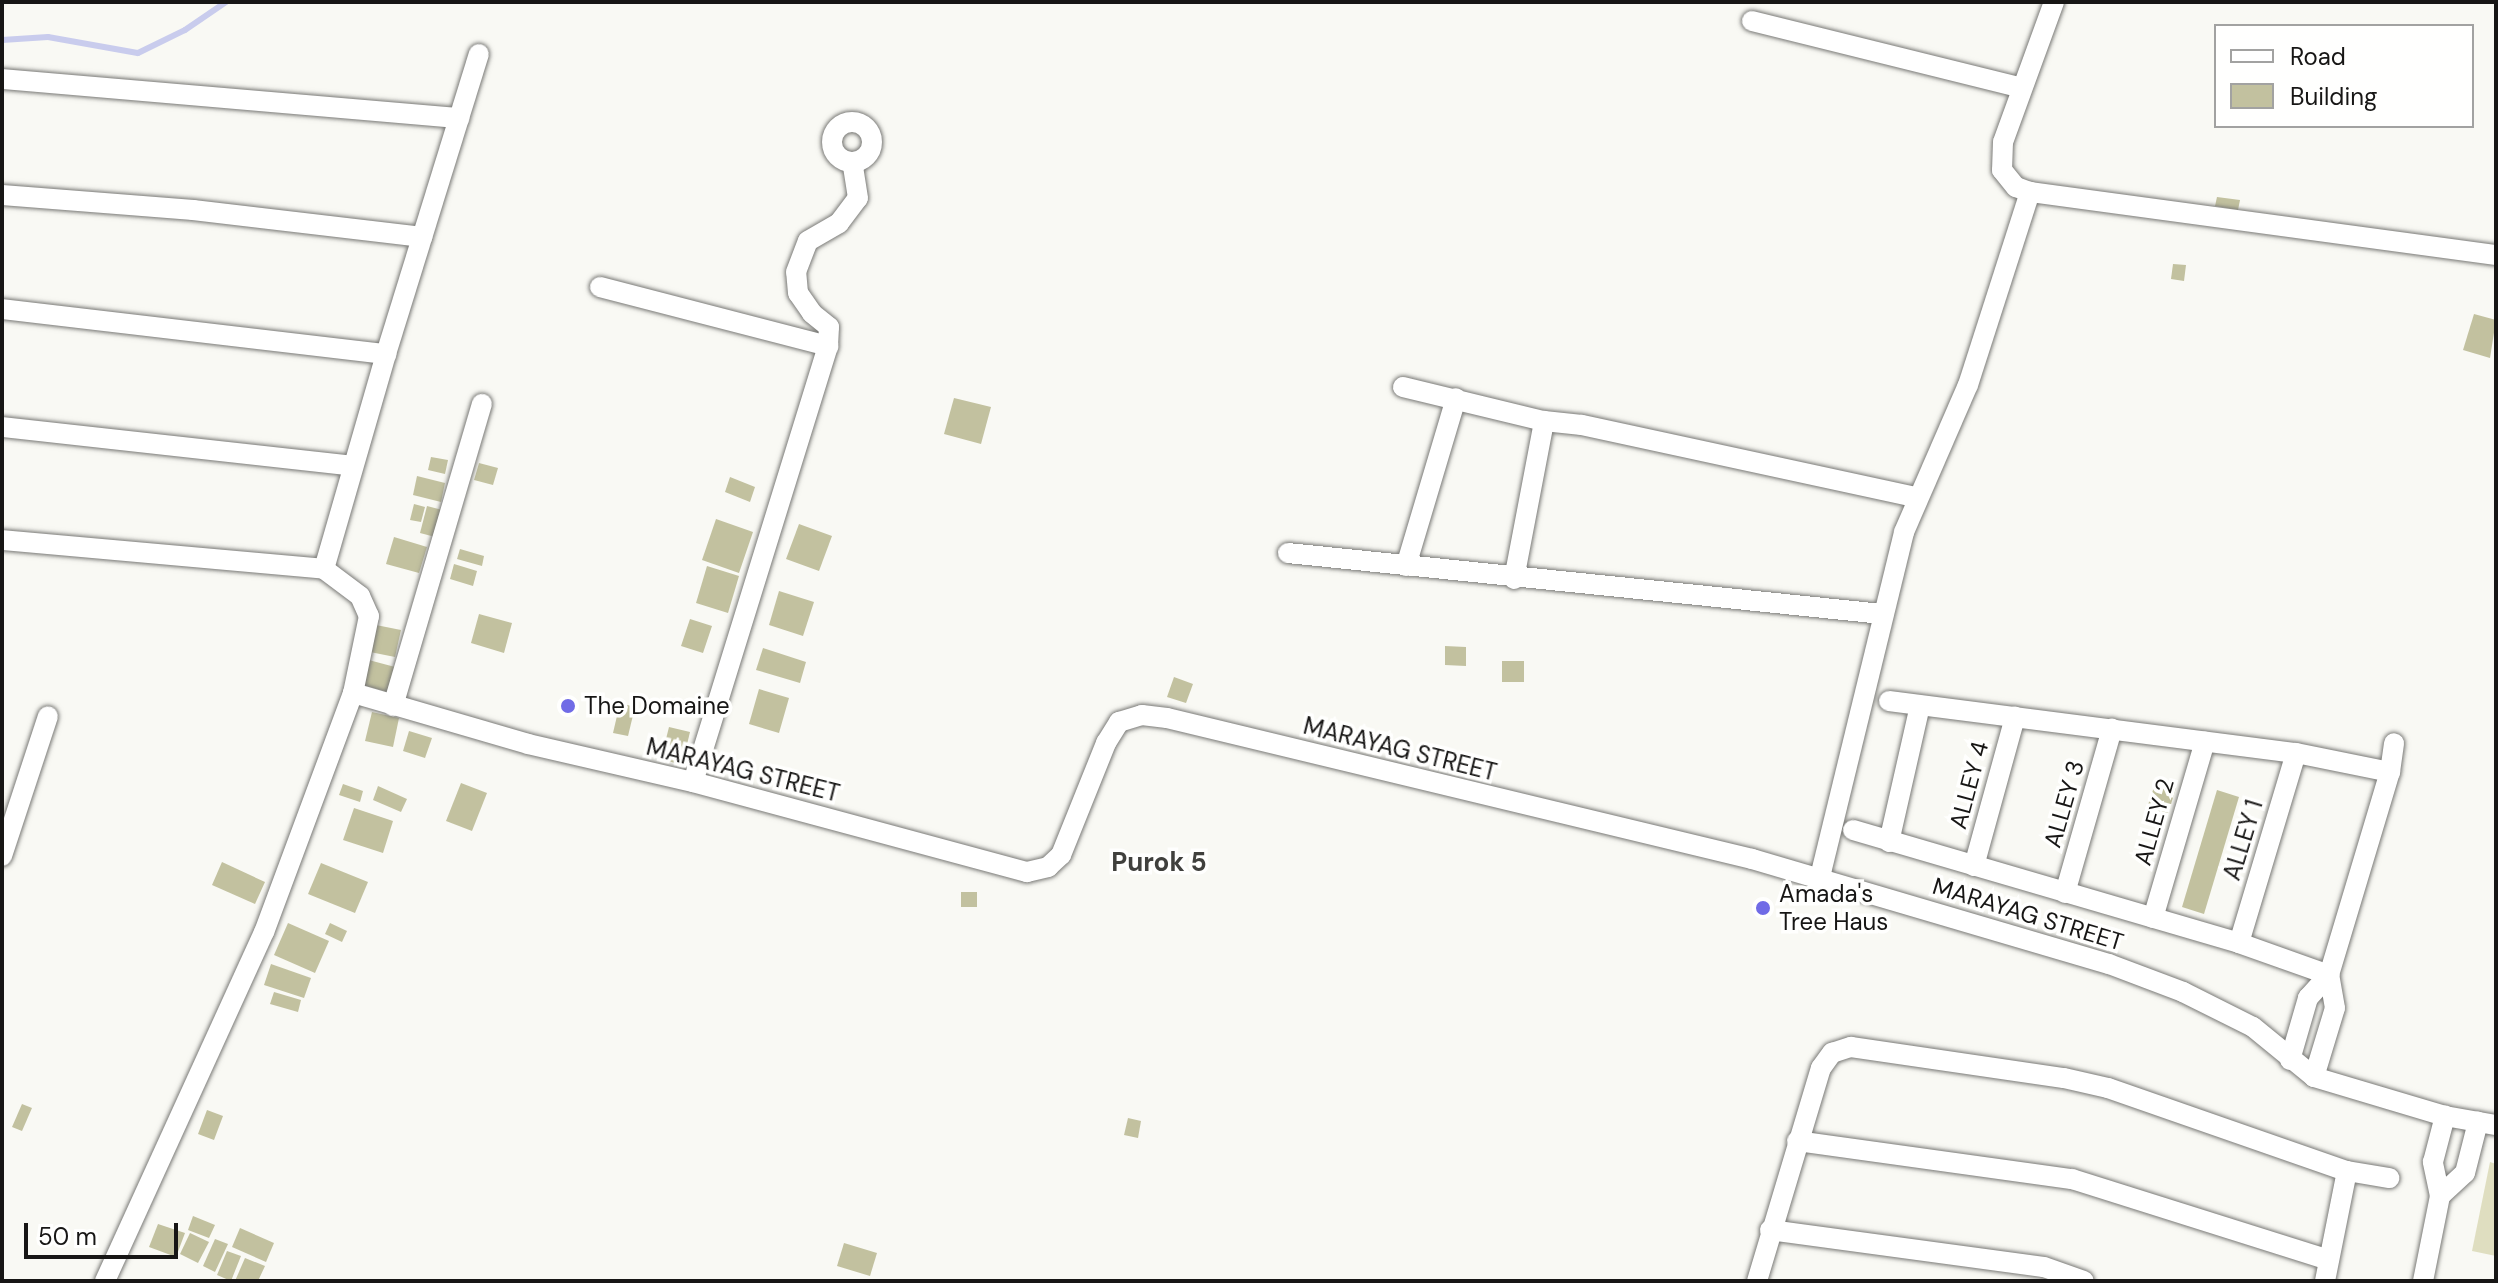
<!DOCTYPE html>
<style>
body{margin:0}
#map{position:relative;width:2498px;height:1283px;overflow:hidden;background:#f9f9f4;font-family:"DM Sans",sans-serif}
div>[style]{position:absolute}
.green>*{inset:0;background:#dfdec0}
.stream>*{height:6px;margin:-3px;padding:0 3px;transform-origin:3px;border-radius:3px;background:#c9cced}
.building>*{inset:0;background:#c2c19f}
.roads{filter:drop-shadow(0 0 2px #797976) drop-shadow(0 0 2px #797976)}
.minor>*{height:20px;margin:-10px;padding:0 10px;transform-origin:10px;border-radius:10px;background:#fff}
.minor>.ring{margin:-10px;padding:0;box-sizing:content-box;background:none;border:20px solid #fff;border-radius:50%}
.dots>*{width:22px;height:22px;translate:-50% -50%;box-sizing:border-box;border:4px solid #fffffe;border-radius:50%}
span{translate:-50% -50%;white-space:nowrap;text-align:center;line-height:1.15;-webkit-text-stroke:7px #fffffe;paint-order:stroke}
.poi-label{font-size:24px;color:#171615}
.left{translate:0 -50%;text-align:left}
.street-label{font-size:24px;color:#171615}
.neighbourhood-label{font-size:26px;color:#40403d;font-weight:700}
.frame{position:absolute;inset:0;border:4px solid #171615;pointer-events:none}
.legend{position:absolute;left:2214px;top:24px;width:260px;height:104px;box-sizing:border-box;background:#fffffe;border:2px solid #a2a2a1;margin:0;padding:10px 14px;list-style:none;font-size:24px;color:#171615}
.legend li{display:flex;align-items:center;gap:16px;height:40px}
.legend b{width:40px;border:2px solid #a2a2a1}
.scale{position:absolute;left:24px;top:1223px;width:154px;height:36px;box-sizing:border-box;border:4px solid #171615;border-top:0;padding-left:10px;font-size:24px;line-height:28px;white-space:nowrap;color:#171615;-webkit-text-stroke:6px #fffffe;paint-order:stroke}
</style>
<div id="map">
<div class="green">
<div style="clip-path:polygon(2490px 1162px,2496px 1164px,2496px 1256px,2472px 1251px)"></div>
</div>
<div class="stream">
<div style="left:2px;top:40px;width:46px;rotate:-3.7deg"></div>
<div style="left:48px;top:37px;width:91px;rotate:10.1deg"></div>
<div style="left:138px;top:53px;width:52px;rotate:-26.1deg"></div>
<div style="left:185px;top:30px;width:50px;rotate:-34.3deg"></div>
</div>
<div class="building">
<div style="clip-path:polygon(2217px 197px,2240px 200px,2238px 210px,2215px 206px)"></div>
<div style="clip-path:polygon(2173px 264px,2186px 265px,2184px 281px,2171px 279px)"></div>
<div style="clip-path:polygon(2474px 314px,2496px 320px,2490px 358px,2463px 350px)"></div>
<div style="clip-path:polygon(954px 398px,991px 407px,981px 444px,944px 434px)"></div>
<div style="clip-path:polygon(431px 457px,448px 460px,445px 474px,428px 470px)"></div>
<div style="clip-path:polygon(479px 463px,498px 468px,493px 485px,474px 480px)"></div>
<div style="clip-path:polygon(417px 476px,445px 483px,441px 502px,413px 495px)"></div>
<div style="clip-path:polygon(730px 477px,755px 487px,750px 502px,725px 492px)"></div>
<div style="clip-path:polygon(414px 504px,425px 507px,421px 522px,410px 520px)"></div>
<div style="clip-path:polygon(427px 506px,446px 511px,439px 538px,420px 533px)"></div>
<div style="clip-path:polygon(716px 519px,753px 532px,739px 573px,702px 560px)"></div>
<div style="clip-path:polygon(799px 524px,832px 536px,819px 571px,786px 559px)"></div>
<div style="clip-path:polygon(394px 537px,427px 547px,419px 573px,386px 564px)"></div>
<div style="clip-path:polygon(460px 549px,484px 556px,482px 566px,457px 559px)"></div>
<div style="clip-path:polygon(454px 564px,477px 571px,473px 586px,450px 579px)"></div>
<div style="clip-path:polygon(707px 566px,739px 576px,728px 613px,696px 603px)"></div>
<div style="clip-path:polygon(779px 591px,814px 602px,803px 636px,769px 625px)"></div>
<div style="clip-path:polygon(479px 614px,512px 623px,504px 653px,471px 643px)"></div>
<div style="clip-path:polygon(690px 619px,712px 626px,703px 653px,681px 646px)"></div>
<div style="clip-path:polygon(376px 625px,401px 630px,395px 657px,370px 652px)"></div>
<div style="clip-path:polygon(1445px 646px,1466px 647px,1466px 666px,1445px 665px)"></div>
<div style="clip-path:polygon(763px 648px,806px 662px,800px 683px,756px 670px)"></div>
<div style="clip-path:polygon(365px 659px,395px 667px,388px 692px,359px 684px)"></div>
<div style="clip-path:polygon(1502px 661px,1524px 661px,1524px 682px,1502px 682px)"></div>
<div style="clip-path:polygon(1174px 677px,1193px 684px,1186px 703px,1167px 697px)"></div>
<div style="clip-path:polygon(759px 689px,789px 698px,779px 733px,749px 724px)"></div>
<div style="clip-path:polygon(620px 703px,635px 707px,628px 736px,613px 733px)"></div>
<div style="clip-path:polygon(372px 712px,399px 718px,393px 747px,365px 741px)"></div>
<div style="clip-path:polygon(669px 727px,690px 732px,682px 765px,661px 759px)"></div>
<div style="clip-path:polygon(409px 731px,432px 738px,425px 758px,403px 751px)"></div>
<div style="clip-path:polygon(2156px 781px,2176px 788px,2167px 817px,2146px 811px)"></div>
<div style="clip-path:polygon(461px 783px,487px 793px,472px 831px,446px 821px)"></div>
<div style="clip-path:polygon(343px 784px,363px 791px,360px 802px,339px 795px)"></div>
<div style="clip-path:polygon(378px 786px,407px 799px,401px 812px,373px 800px)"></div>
<div style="clip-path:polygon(2217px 790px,2239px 797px,2204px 914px,2182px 907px)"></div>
<div style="clip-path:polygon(354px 808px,393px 821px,383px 853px,343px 840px)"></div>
<div style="clip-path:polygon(222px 862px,265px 882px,255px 904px,212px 885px)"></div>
<div style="clip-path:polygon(321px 863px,368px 882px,355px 913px,308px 894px)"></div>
<div style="clip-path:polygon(961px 892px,977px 892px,977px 907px,961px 907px)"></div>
<div style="clip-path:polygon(288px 923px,329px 941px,315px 973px,274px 955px)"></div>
<div style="clip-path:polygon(330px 923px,347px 931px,342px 942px,325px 934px)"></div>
<div style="clip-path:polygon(271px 964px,311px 978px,304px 998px,264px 985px)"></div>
<div style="clip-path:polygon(274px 992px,301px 1000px,298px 1012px,270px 1004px)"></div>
<div style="clip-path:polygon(22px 1104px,32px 1108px,22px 1131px,12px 1127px)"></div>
<div style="clip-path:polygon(207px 1110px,223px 1116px,214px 1140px,198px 1134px)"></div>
<div style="clip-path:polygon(1128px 1118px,1141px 1121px,1138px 1138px,1124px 1135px)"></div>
<div style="clip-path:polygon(193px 1216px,215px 1225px,209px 1238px,188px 1230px)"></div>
<div style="clip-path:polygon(158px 1224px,185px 1233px,176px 1257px,149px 1247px)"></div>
<div style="clip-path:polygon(240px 1228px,274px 1243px,266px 1262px,232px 1247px)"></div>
<div style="clip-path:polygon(190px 1233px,209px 1242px,198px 1263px,180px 1254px)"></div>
<div style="clip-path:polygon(215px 1239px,228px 1244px,215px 1272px,203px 1266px)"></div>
<div style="clip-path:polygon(844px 1243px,877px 1253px,870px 1276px,837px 1266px)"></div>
<div style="clip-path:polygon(227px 1251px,241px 1256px,231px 1281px,217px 1275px)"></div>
<div style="clip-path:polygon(245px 1258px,265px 1266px,258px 1281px,235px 1281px)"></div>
</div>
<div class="roads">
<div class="minor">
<div style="left:2054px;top:2px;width:149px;rotate:110deg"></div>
<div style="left:2003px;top:142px;width:28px;rotate:92deg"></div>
<div style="left:2002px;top:170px;width:22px;rotate:51deg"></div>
<div style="left:2016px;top:187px;width:15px;rotate:20deg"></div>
<div style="left:2030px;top:192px;width:470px;rotate:7.7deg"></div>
<div style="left:1752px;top:21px;width:278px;rotate:13.9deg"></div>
<div style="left:2px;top:79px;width:459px;rotate:4.9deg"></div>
<div class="ring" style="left:832px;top:122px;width:20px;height:20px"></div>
<div style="left:2px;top:195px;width:192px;rotate:4.5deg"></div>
<div style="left:193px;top:210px;width:231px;rotate:6.7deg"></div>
<div style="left:600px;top:287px;width:236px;rotate:14.5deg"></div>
<div style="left:828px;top:346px;width:456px;rotate:107.2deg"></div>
<div style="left:2px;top:309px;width:387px;rotate:6.7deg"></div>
<div style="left:828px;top:346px;width:19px;rotate:-87deg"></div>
<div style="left:829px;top:327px;width:22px;rotate:-141deg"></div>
<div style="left:812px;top:313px;width:24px;rotate:-125deg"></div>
<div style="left:798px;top:293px;width:21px;rotate:-95deg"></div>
<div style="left:796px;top:272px;width:33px;rotate:-69deg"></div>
<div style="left:808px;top:241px;width:36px;rotate:-30deg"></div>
<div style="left:839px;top:223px;width:31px;rotate:-53deg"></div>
<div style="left:858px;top:198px;width:36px;rotate:-99deg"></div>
<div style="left:1403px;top:387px;width:145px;rotate:13.6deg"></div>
<div style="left:1544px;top:421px;width:38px;rotate:6deg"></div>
<div style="left:1582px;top:425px;width:342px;rotate:12.2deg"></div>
<div style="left:2px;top:427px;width:353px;rotate:6.3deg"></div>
<div style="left:2px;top:540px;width:323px;rotate:5.1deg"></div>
<div style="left:324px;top:569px;width:45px;rotate:36.9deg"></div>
<div style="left:360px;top:596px;width:22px;rotate:66deg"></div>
<div style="left:369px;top:616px;width:79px;rotate:101.7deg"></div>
<div style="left:353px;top:693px;width:255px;rotate:110.4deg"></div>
<div style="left:264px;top:932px;width:384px;rotate:114.5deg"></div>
<div style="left:1288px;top:553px;width:597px;rotate:5.86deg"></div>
<div style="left:1406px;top:566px;width:175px;rotate:-73.4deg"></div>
<div style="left:324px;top:569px;width:224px;rotate:-73.9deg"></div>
<div style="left:386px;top:354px;width:314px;rotate:-72.8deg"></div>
<div style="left:1514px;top:579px;width:161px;rotate:-79.2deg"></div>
<div style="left:353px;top:693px;width:182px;rotate:16.2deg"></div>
<div style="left:528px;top:744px;width:169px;rotate:13deg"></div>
<div style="left:693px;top:782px;width:346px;rotate:15.1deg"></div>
<div style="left:1027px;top:872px;width:22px;rotate:-13deg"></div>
<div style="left:1048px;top:867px;width:18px;rotate:-43deg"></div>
<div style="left:1061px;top:855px;width:121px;rotate:-68.1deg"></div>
<div style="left:1106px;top:743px;width:25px;rotate:-58deg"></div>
<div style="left:1119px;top:722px;width:24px;rotate:-17deg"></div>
<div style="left:1142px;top:715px;width:25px;rotate:7deg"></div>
<div style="left:1167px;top:718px;width:602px;rotate:13.55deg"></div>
<div style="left:1752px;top:859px;width:372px;rotate:16.4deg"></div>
<div style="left:2109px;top:964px;width:79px;rotate:20.7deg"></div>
<div style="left:2183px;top:992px;width:78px;rotate:26.6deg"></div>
<div style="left:2253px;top:1027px;width:79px;rotate:39.3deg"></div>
<div style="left:2314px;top:1077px;width:137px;rotate:16.6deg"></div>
<div style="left:2445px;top:1116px;width:52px;rotate:10deg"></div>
<div style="left:1889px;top:701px;width:410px;rotate:7.3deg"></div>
<div style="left:2296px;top:753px;width:96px;rotate:11.4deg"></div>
<div style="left:393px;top:706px;width:315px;rotate:-73.6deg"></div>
<div style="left:1853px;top:830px;width:402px;rotate:16.3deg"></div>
<div style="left:2239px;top:943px;width:96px;rotate:19.6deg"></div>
<div style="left:1889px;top:842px;width:140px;rotate:-77.2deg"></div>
<div style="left:2px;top:856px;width:147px;rotate:-71.8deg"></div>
<div style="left:1974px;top:866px;width:155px;rotate:-74.6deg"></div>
<div style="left:1820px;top:877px;width:355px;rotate:-76.3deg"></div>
<div style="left:1904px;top:532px;width:160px;rotate:-66.5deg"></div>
<div style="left:1968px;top:385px;width:203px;rotate:-72.2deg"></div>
<div style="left:2065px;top:893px;width:171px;rotate:-74deg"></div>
<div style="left:2153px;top:918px;width:184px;rotate:-73.6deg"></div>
<div style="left:2239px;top:943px;width:198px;rotate:-73.3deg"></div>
<div style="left:2290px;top:1060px;width:65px;rotate:-73.8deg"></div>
<div style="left:2308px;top:998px;width:31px;rotate:-48deg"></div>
<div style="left:2314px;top:1077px;width:72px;rotate:-73.1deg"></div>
<div style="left:2335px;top:1008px;width:34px;rotate:-100deg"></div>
<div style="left:2329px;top:975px;width:212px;rotate:-73.3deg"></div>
<div style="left:2390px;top:772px;width:29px;rotate:-82deg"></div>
<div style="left:1797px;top:1141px;width:278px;rotate:7.9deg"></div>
<div style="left:2072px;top:1179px;width:269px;rotate:17.5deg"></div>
<div style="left:2440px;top:1196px;width:34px;rotate:-43deg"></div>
<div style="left:2465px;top:1173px;width:53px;rotate:-75.7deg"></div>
<div style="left:1770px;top:1230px;width:276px;rotate:7.7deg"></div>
<div style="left:2044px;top:1267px;width:42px;rotate:19.3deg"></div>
<div style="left:1757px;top:1281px;width:222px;rotate:-73.3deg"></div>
<div style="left:1821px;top:1068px;width:19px;rotate:-54deg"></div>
<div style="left:1832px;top:1053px;width:20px;rotate:-18deg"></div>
<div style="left:1851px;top:1047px;width:215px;rotate:8.3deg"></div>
<div style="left:2064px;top:1078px;width:45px;rotate:12.8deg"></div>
<div style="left:2108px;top:1088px;width:253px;rotate:19.2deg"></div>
<div style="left:2347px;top:1171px;width:43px;rotate:9.5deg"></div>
<div style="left:2325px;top:1281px;width:112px;rotate:-78.7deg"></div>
<div style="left:2423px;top:1281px;width:87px;rotate:-78.7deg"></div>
<div style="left:2440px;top:1196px;width:35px;rotate:-102deg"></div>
<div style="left:2433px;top:1162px;width:48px;rotate:-75.4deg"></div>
</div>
</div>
<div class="dots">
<div style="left:568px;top:706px;background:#706be6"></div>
<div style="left:1763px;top:908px;background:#706be6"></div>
</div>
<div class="poi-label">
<span class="left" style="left:584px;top:706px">The Domaine</span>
<span class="left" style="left:1779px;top:908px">Amada's<br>Tree Haus</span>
</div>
<div class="street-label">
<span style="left:1400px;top:749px;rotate:14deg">MARAYAG STREET</span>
<span style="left:743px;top:770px;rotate:14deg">MARAYAG STREET</span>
<span style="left:1969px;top:785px;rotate:-75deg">ALLEY 4</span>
<span style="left:2064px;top:804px;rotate:-74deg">ALLEY 3</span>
<span style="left:2154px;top:822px;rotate:-74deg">ALLEY 2</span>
<span style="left:2243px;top:840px;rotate:-73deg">ALLEY 1</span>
<span style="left:2028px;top:914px;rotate:17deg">MARAYAG STREET</span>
</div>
<div class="neighbourhood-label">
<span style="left:1159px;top:863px">Purok 5</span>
</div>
<div class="frame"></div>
<ul class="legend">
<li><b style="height:10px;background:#fff"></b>Road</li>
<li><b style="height:22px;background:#c2c19f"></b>Building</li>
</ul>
<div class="scale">50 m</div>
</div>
